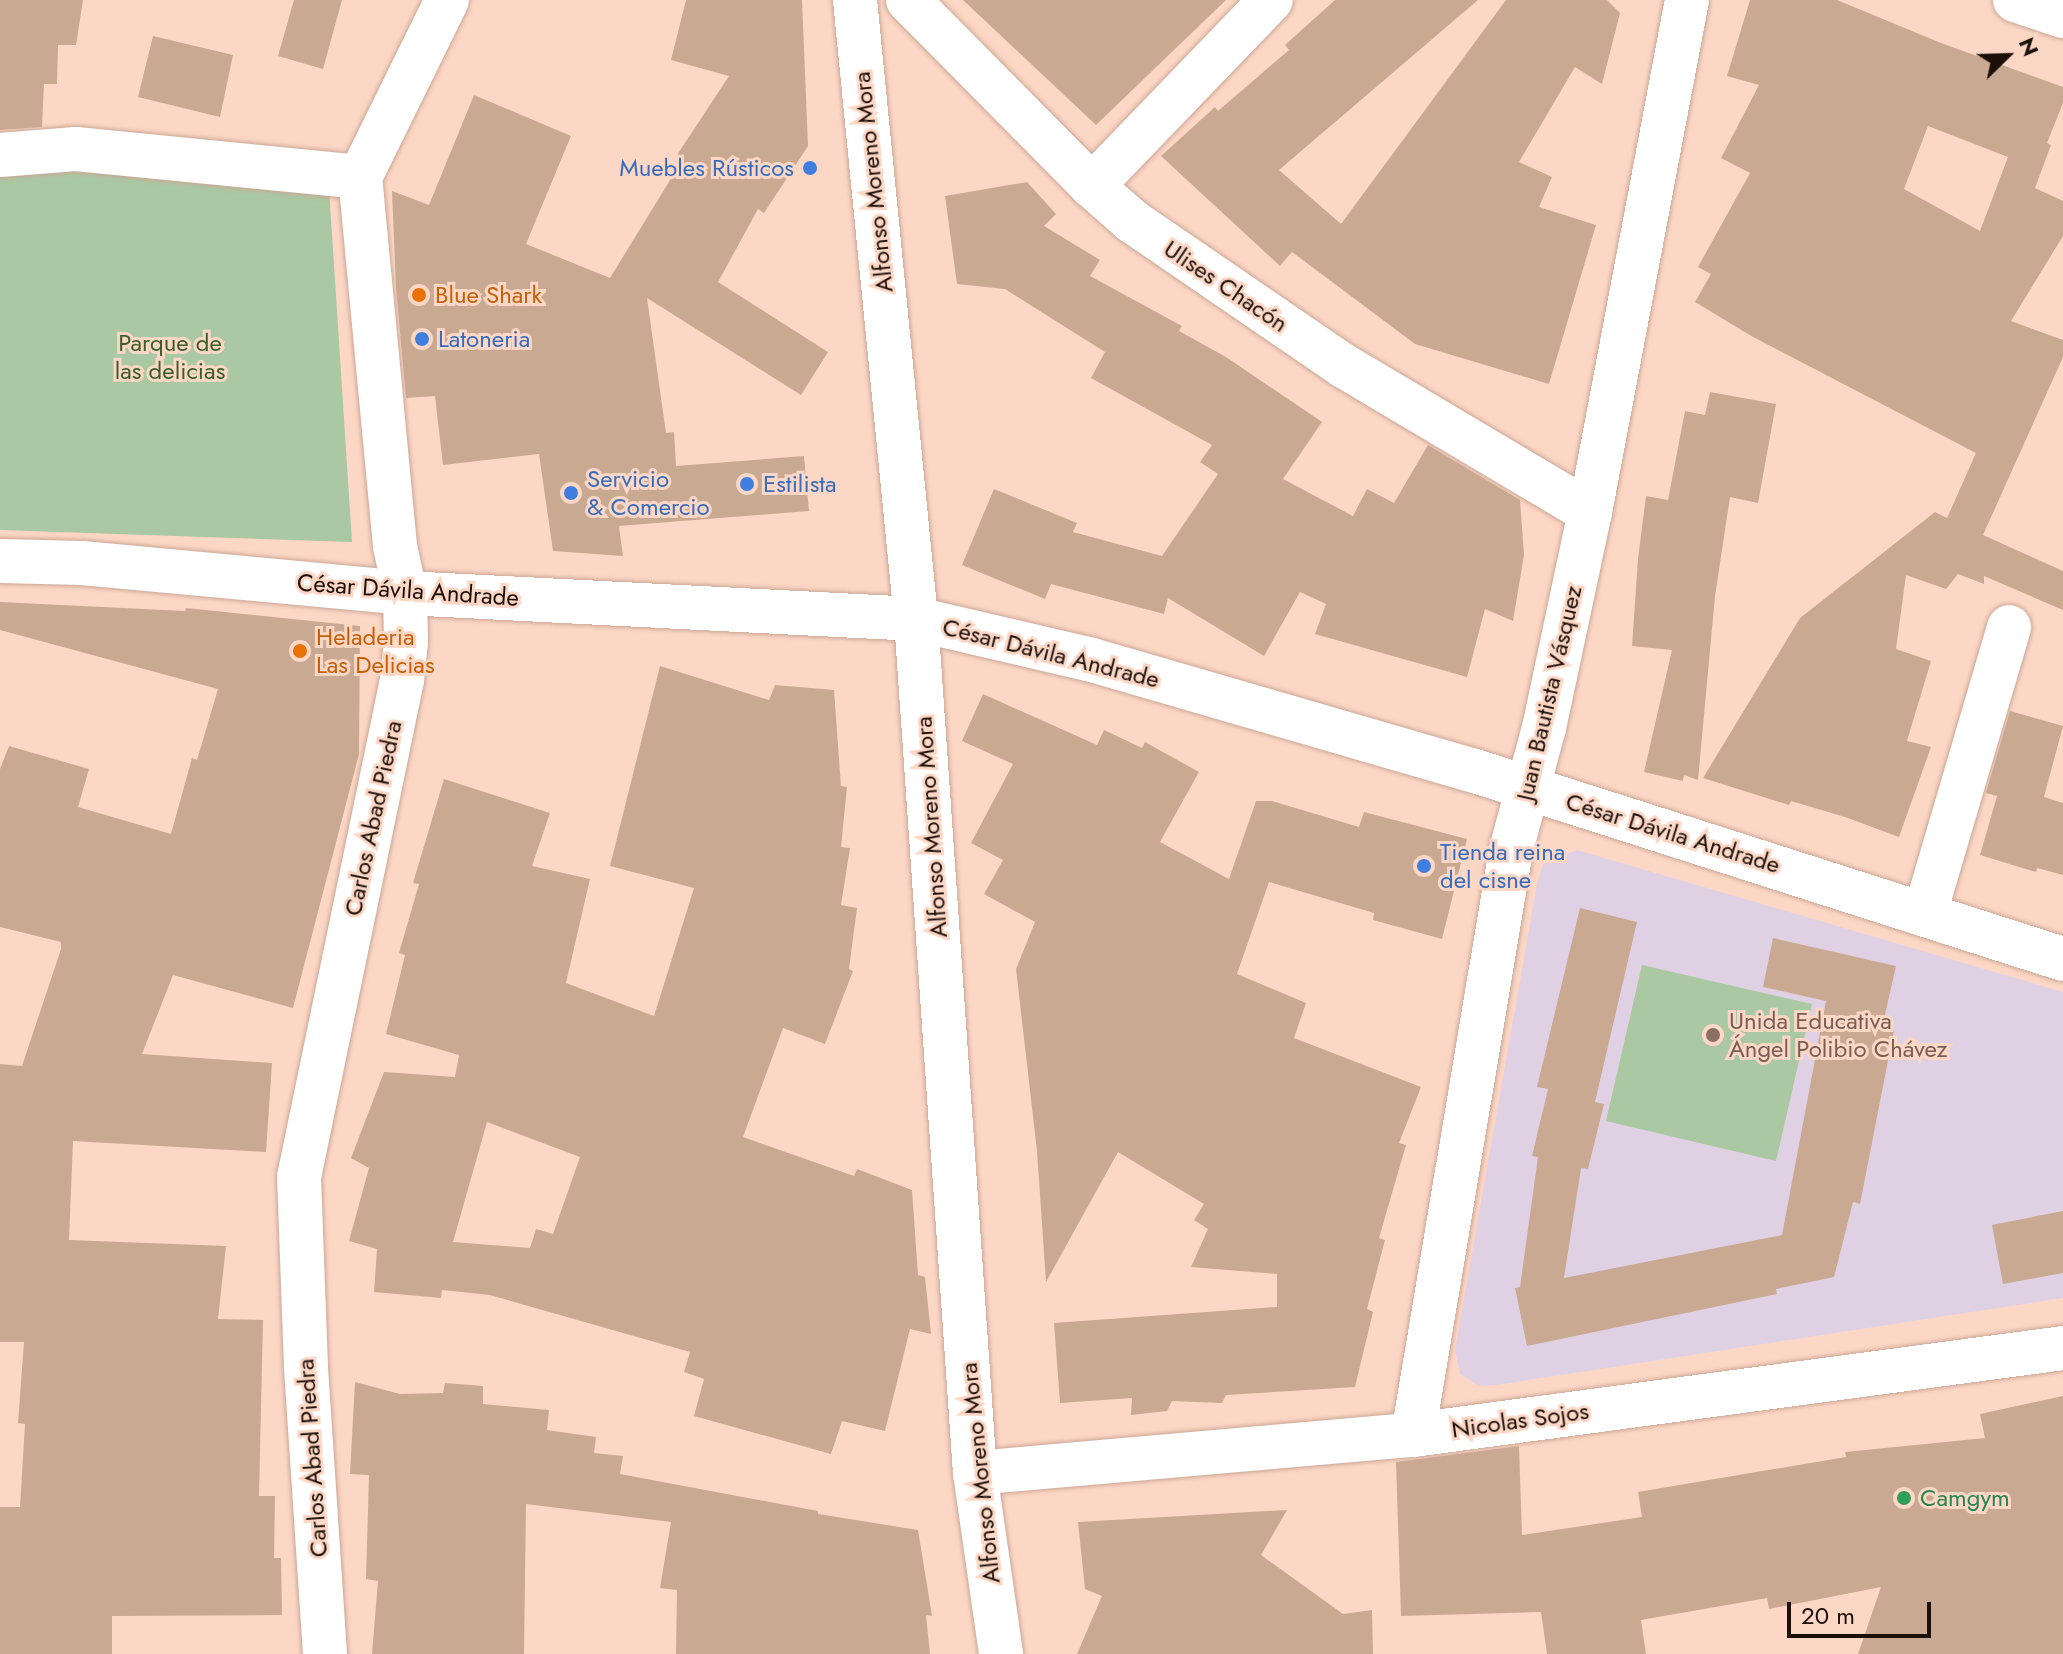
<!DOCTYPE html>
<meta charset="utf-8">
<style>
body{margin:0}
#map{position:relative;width:2063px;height:1654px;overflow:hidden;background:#fdd7c5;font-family:Jost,sans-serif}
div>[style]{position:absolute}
.education>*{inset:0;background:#dfd1e3}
.green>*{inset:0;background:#aac8a1}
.building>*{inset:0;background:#caa993}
.roads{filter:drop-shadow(0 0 2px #cba796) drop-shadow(0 0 2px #cba796)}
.minor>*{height:44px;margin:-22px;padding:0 22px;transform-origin:22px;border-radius:22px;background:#fff}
.dots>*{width:22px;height:22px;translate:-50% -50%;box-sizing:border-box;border:4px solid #fdd7c5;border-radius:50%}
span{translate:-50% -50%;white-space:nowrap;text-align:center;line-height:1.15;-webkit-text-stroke:6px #fdd7c5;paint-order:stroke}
.shop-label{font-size:24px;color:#366cbe}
.right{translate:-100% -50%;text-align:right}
.left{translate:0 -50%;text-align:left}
.street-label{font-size:24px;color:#1b0f09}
.food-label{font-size:24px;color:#c56008}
.park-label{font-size:24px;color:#376029}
.education-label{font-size:24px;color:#785e54}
.leisure-label{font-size:24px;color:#27864d}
.north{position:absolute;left:1967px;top:16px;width:80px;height:80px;-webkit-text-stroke:6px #fdd7c5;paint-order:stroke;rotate:67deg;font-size:22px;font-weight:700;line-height:32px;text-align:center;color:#1b0f09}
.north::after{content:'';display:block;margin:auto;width:28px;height:36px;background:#1b0f09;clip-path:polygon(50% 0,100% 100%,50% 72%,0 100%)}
.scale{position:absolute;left:1787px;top:1602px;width:144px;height:36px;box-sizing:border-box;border:4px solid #1b0f09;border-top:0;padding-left:10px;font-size:24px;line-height:28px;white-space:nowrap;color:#1b0f09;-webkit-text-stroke:6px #fdd7c5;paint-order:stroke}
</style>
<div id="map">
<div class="education">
<div style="clip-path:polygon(1577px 850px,2063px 992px,2063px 1298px,1496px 1385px,1479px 1386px,1460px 1374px,1455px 1350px,1537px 884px,1543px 864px)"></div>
</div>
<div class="green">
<div style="clip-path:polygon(74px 159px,329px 188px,352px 542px,0 530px,0 167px)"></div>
<div style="clip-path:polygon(1642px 965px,1812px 1004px,1776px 1161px,1606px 1121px)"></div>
</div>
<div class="building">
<div style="clip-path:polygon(0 0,83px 0,76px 45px,58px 45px,57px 84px,44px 84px,42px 127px,0 130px)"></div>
<div style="clip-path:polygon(294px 0,342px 0,323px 69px,278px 56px)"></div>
<div style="clip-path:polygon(686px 0,802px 0,808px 146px,764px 213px,758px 209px,718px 282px,828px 352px,801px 395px,647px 298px,666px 433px,674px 432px,676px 466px,804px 456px,809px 511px,619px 526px,623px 556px,553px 551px,539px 454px,443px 465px,435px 396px,406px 398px,396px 288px,392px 191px,429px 205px,474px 95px,571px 136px,526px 244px,610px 278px,683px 159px,677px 155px,729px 76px,671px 60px)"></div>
<div style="clip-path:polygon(963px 0,1226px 0,1096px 125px)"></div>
<div style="clip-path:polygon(1335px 0,1478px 0,1279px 170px,1341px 224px,1506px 0,1607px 0,1620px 13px,1602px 84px,1575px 67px,1519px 162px,1552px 177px,1539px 207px,1596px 225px,1549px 384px,1415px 344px,1292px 252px,1280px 266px,1161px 156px,1215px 107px,1218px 111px,1289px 50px,1285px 45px)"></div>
<div style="clip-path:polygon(evenodd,1750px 0,1837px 0,1941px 43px,2063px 87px,2063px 103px,2047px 143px,2051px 145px,2035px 188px,2063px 201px,2063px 236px,2011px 321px,2063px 340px,2063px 357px,1983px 535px,2063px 571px,2063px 610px,1984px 576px,1984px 584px,1958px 574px,1946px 589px,1906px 575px,1896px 649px,1931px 661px,1907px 741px,1931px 747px,1899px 837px,1845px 817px,1791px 801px,1789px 805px,1703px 778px,1800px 618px,1935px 512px,1947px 518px,1976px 453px,1753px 337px,1695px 302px,1711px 274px,1698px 267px,1750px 173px,1721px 158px,1759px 85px,1727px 76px,1750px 0,1928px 126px,2008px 157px,1980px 231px,1904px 189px,1928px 126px)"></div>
<div style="clip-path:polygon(153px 36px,233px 55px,220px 117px,138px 97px)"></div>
<div style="clip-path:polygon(1027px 182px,1056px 214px,1044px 226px,1100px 260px,1090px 276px,1182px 326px,1179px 331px,1226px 357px,1322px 422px,1283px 479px,1353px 516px,1367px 489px,1394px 503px,1428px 445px,1520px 500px,1524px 555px,1513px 621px,1485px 609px,1467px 677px,1315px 634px,1326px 604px,1300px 592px,1264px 656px,1168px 598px,1164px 614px,1051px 584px,1045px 599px,962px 565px,994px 489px,1077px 523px,1073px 532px,1162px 556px,1218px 474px,1200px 462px,1212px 445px,1091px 378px,1105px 352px,1005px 289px,957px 284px,945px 196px)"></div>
<div style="clip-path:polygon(1710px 392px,1776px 404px,1758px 503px,1730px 497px,1715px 596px,1698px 780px,1684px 775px,1683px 781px,1644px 772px,1672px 650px,1632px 646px,1638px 559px,1646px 496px,1668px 500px,1685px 411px,1705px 415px)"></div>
<div style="clip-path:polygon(0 602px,185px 611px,186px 608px,360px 626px,359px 754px,293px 1008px,173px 975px,142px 1054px,272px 1063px,266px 1152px,73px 1141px,69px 1240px,226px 1246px,218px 1319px,263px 1320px,259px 1496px,275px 1496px,274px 1558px,281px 1558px,282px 1615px,112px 1616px,112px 1654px,0 1654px,0 1507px,20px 1507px,25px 1424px,18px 1423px,24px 1342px,0 1342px,0 1064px,22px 1066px,61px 949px,61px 942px,0 927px,0 769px,9px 746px,89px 769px,78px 807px,171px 834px,192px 758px,197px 760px,218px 689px,0 630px)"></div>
<div style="clip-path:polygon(evenodd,660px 666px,769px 700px,775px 685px,834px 690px,841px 786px,847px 787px,841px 847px,850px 848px,841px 905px,857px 908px,849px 969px,853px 971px,825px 1044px,783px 1028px,743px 1137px,854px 1176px,857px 1169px,912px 1190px,918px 1275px,925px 1277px,931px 1334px,910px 1329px,885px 1431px,842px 1421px,831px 1454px,694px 1416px,704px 1379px,684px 1372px,690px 1352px,490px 1295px,442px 1290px,441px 1298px,374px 1292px,377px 1249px,349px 1241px,369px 1168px,351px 1158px,384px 1072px,455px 1077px,459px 1055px,386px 1034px,405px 955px,399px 953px,419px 884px,413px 883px,444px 779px,550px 813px,532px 866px,590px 879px,566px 983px,654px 1016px,694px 888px,610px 866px,660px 666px,487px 1122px,580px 1157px,553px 1234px,536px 1229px,530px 1248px,453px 1242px,487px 1122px)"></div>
<div style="clip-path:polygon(983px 694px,1097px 745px,1104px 730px,1142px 748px,1145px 742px,1199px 772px,1160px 842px,1229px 879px,1256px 801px,1272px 801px,1359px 827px,1364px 812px,1467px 839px,1442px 939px,1373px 920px,1374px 913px,1269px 882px,1237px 974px,1306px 1003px,1294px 1038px,1421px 1087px,1399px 1143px,1406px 1145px,1379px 1238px,1385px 1240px,1367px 1309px,1373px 1312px,1355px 1387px,1226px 1395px,1222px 1403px,1172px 1401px,1167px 1411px,1131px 1415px,1132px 1398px,1060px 1403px,1054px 1323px,1277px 1307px,1277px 1274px,1191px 1267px,1208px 1229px,1194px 1220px,1204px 1204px,1118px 1152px,1046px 1282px,1037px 1151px,1016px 969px,1035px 922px,984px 894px,1003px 860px,971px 843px,1013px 764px,962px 741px)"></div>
<div style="clip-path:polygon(2010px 711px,2063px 726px,2044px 797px,2063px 803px,2063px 875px,2037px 868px,2036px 872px,1980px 855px,1997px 796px,1986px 793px)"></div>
<div style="clip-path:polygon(1580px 908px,1637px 922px,1595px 1102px,1604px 1104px,1588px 1169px,1581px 1168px,1564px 1278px,1782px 1235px,1826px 1001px,1763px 987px,1773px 938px,1896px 966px,1882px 1028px,1894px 1030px,1860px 1204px,1853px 1202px,1834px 1277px,1776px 1289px,1777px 1294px,1527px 1346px,1515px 1288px,1520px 1287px,1538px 1157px,1532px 1156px,1548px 1089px,1537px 1087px)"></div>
<div style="clip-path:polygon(2063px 1211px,2063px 1273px,2003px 1284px,1992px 1225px)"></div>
<div style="clip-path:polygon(355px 1382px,400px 1394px,443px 1393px,445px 1383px,483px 1386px,483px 1404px,549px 1410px,547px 1430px,596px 1437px,594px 1453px,623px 1456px,620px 1474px,818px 1511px,818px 1514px,918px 1530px,932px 1616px,926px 1615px,930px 1654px,676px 1654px,677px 1590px,660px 1588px,671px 1522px,526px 1504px,524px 1654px,372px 1654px,378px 1581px,366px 1579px,369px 1475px,350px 1474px)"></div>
<div style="clip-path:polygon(2063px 1396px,2063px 1654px,1858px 1654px,1881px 1587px,1769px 1609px,1767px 1598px,1641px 1620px,1646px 1654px,1547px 1654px,1541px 1612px,1401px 1616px,1396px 1462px,1519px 1446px,1522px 1535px,1642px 1517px,1638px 1492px,1846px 1457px,1845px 1452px,1985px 1438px,1980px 1414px)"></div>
<div style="clip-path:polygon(1287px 1510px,1261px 1555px,1343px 1614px,1372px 1610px,1373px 1654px,1077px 1654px,1102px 1596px,1085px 1589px,1078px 1522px)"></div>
</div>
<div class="roads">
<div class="minor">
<div style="left:855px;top:0;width:622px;rotate:84.37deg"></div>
<div style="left:916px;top:619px;width:856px;rotate:86.05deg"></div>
<div style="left:975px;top:1473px;width:183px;rotate:81.8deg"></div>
<div style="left:908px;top:0;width:262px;rotate:45.3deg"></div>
<div style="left:1092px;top:186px;width:53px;rotate:41.2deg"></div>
<div style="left:1132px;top:221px;width:257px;rotate:34.4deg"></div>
<div style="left:1344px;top:366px;width:286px;rotate:30.7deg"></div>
<div style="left:2015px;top:0;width:51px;rotate:18.4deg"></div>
<div style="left:0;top:155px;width:76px;rotate:-4.5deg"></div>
<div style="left:76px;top:149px;width:285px;rotate:5.6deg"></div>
<div style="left:1092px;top:186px;width:258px;rotate:-46.1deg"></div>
<div style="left:0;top:561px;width:82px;rotate:1.4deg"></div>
<div style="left:82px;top:563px;width:324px;rotate:5.3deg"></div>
<div style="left:405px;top:593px;width:512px;rotate:2.91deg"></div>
<div style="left:916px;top:619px;width:181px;rotate:13.1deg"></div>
<div style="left:1092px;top:660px;width:399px;rotate:16.2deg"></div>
<div style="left:1475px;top:771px;width:617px;rotate:17.73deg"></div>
<div style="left:1925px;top:913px;width:298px;rotate:-73.6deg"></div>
<div style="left:1413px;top:1435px;width:593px;rotate:-80.49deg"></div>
<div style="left:1511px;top:850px;width:126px;rotate:-74.9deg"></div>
<div style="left:1544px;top:728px;width:221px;rotate:-78deg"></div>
<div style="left:1590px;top:512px;width:521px;rotate:-79.27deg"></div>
<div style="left:975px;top:1473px;width:440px;rotate:-5deg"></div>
<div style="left:1413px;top:1435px;width:656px;rotate:-7.62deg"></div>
<div style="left:325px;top:1654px;width:288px;rotate:-93.8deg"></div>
<div style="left:306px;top:1367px;width:190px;rotate:-92.1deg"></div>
<div style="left:299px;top:1177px;width:508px;rotate:-78.29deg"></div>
<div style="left:402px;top:680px;width:39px;rotate:-84deg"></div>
<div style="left:406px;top:641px;width:48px;rotate:-91.2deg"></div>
<div style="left:405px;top:593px;width:48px;rotate:-102deg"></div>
<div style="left:395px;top:546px;width:371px;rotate:-95.4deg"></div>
<div style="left:360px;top:177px;width:197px;rotate:-63.8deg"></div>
</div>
</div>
<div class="dots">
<div style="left:810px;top:168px;background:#3f7fe0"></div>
<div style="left:419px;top:295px;background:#e8710a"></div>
<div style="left:422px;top:339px;background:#3f7fe0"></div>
<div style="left:747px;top:484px;background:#3f7fe0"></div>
<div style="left:571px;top:493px;background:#3f7fe0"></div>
<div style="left:300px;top:651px;background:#e8710a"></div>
<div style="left:1424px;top:866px;background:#3f7fe0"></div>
<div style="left:1713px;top:1035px;background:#8d6e63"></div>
<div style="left:1904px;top:1498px;background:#2e9e5b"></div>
</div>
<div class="shop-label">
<span class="right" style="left:794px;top:168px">Muebles Rústicos</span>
<span class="left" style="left:438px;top:339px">Latoneria</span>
<span class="left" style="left:587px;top:493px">Servicio<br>&amp; Comercio</span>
<span class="left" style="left:763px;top:484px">Estilista</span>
<span class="left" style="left:1440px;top:866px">Tienda reina<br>del cisne</span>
</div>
<div class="street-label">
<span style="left:873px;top:182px;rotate:-96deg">Alfonso Moreno Mora</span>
<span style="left:1226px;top:286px;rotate:34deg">Ulises Chacón</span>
<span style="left:408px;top:590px;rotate:4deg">César Dávila Andrade</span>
<span style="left:1051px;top:653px;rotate:14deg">César Dávila Andrade</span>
<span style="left:1549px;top:693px;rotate:-77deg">Juan Bautista Vásquez</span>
<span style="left:373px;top:818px;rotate:-78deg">Carlos Abad Piedra</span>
<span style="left:931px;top:827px;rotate:-94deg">Alfonso Moreno Mora</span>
<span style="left:1673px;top:833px;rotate:17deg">César Dávila Andrade</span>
<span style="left:1520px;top:1420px;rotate:-8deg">Nicolas Sojos</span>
<span style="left:312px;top:1458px;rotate:-94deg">Carlos Abad Piedra</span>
<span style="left:980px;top:1473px;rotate:-96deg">Alfonso Moreno Mora</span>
</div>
<div class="food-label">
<span class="left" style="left:435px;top:295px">Blue Shark</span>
<span class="left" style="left:316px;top:651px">Heladeria<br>Las Delicias</span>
</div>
<div class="park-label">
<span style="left:170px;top:357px">Parque de<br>las delicias</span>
</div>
<div class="education-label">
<span class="left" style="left:1729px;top:1035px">Unida Educativa<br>Ángel Polibio Chávez</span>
</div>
<div class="leisure-label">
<span class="left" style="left:1920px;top:1498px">Camgym</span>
</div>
<div class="north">N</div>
<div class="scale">20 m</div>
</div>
